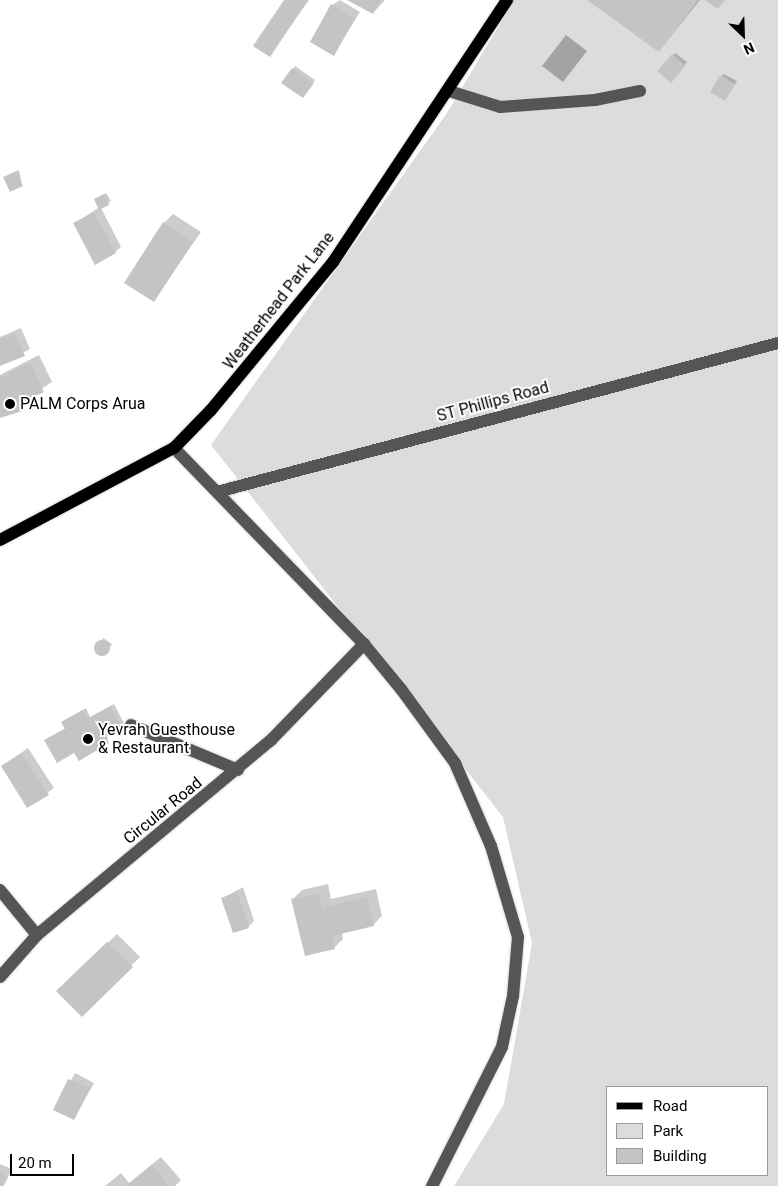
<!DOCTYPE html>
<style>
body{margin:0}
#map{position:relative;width:778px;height:1186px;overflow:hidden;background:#fff;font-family:Roboto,sans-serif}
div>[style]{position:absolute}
.green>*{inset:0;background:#dcdcdc}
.water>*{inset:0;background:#a3a3a3}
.shadow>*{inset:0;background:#0003}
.building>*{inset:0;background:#c4c4c4}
.round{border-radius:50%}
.roads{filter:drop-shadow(0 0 1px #dbdbdb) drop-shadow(0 0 1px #dbdbdb)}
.minor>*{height:12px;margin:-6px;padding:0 6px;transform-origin:6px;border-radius:6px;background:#555}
.major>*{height:12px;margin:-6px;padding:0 6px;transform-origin:6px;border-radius:6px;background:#000}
.dots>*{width:14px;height:14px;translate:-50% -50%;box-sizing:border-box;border:2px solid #fff;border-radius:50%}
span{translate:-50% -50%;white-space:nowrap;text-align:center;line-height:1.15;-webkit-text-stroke:4px #fff;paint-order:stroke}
.street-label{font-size:16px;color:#000}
.poi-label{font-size:16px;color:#000}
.left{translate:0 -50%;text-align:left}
.legend{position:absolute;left:606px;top:1086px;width:162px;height:90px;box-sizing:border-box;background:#fff;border:1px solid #999;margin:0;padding:6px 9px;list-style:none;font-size:15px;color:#000}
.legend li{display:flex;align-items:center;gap:10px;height:25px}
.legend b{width:25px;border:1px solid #999}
.north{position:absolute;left:718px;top:10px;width:50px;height:50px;-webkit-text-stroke:4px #fff;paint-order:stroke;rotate:156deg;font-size:14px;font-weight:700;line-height:20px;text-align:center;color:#000}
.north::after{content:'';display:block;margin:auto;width:18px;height:22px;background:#000;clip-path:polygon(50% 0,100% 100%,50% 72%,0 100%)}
.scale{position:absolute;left:10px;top:1154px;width:64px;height:22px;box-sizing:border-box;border:2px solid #000;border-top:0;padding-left:6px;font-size:15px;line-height:18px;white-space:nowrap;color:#000;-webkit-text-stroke:4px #fff;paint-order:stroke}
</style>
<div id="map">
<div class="green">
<div style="clip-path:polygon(evenodd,514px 0,778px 0,778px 1186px,454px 1186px,504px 1104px,532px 943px,503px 817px,211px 445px,447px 113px,514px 0,607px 1087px,767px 1087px,767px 1175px,607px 1175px,607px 1087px)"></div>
</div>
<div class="water">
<div style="clip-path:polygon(566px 35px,587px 51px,563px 82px,542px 66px)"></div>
</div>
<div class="shadow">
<div style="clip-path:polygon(285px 0,309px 0,270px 55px)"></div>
<div style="clip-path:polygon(340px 0,360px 12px,334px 54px,332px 5px)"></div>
<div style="clip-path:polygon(350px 0,385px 0,373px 13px)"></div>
<div style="clip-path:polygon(590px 0,700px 0,659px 51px)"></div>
<div style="clip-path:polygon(675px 53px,687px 62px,674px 78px,659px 71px)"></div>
<div style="clip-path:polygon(295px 66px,315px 80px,305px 94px,293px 69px)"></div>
<div style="clip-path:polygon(724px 74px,737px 81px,727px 97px,721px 76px)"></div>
<div style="clip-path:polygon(19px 170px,22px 185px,5px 178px,7px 175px)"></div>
<div style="clip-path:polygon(106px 193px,111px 201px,101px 208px,121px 247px,115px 252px,75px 223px,100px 207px,96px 199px)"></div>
<div style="clip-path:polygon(173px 214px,201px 232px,154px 300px,164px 223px)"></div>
<div style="clip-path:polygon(21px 328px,30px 349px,0 365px,0 337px)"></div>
<div style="clip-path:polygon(39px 355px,52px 382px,28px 398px,21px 410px,0 417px,0 375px)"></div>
<div style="clip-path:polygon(103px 638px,112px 644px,106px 654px,96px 651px)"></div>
<div style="clip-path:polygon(114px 704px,124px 723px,107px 733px,108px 742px,74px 752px,48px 738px,66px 728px,65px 720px,86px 708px,90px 717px)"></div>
<div style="clip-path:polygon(28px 748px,54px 788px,28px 807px,2px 766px)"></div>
<div style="clip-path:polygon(328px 884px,331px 899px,376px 889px,382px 916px,373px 925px,342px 932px,343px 939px,334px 948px,293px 899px,302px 890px)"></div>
<div style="clip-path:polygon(243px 887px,254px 921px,248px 927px,223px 898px)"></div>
<div style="clip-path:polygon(117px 934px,140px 957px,82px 1015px,58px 991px)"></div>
<div style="clip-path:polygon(75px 1073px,94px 1083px,74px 1119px,55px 1110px)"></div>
<div style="clip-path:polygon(161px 1157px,181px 1180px,175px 1186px,105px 1186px,121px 1173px,129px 1183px)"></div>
<div style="clip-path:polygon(0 1164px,12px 1169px,4px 1186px,0 1186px)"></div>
</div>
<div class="building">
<div style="clip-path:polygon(284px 0,308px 0,270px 57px,253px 46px)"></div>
<div style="clip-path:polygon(347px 0,381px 0,373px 14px)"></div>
<div style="clip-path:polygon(587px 0,698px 0,659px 52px)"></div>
<div style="clip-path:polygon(705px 0,725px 0,718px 9px)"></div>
<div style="clip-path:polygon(331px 4px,355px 18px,334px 56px,310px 42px)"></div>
<div style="clip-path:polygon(672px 54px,685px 66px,671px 83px,657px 71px)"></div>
<div style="clip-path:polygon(292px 68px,314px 83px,303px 98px,281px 83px)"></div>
<div style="clip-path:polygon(720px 75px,735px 84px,725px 101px,710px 92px)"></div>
<div style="clip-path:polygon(16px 172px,23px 186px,10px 192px,3px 177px)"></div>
<div style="clip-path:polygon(104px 194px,109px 205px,99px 210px,94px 199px)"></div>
<div style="clip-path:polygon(94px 212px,116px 253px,95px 265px,73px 223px)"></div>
<div style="clip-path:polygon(163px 222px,193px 242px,154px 302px,124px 283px)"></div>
<div style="clip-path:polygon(15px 333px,25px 356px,0 366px,0 339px)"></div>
<div style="clip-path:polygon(30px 363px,44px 392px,18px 404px,22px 411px,0 418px,0 378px)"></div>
<div class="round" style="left:94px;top:640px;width:16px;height:16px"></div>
<div style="clip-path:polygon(111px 706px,122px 726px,105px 736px,109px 743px,79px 761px,74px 753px,57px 763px,44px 740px,65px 729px,61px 722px,83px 710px,87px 719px)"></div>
<div style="clip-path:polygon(22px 753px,49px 795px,27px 808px,1px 766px)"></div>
<div style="clip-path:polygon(237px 892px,249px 928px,233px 933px,221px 898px)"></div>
<div style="clip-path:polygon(319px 893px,322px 908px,367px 897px,374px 926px,332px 936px,335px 949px,305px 956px,291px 899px)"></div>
<div style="clip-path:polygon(107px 942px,133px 967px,82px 1017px,56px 991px)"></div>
<div style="clip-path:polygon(68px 1079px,90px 1088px,74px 1120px,53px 1110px)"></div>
<div style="clip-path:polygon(152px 1165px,169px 1186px,126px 1186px)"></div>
<div style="clip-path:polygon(0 1172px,7px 1175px,2px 1186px,0 1186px)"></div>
</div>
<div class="roads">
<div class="minor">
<div style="left:449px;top:91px;width:53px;rotate:17.4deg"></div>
<div style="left:500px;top:107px;width:95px;rotate:-4.2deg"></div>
<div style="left:595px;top:100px;width:46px;rotate:-11.3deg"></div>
<div style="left:174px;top:448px;width:273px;rotate:45.9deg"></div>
<div style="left:364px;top:644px;width:58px;rotate:50.6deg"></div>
<div style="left:401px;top:689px;width:92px;rotate:53.9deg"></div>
<div style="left:455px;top:763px;width:90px;rotate:66.6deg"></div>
<div style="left:491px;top:846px;width:95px;rotate:73.5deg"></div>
<div style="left:518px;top:937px;width:59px;rotate:94.8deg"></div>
<div style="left:513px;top:996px;width:52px;rotate:102.2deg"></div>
<div style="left:502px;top:1047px;width:156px;rotate:116.7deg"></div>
<div style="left:217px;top:492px;width:580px;rotate:-14.87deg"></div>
<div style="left:131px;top:725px;width:116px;rotate:22.8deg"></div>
<div style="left:0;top:890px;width:58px;rotate:50.6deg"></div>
<div style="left:0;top:977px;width:56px;rotate:-48.6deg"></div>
<div style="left:37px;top:935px;width:305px;rotate:-39.8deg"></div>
<div style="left:271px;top:740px;width:134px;rotate:-45.9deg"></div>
</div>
<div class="major">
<div style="left:0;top:540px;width:197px;rotate:-27.9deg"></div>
<div style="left:174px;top:448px;width:53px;rotate:-45.8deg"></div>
<div style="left:211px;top:410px;width:192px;rotate:-50.5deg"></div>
<div style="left:333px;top:262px;width:315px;rotate:-56.4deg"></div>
</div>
</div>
<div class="dots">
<div style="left:10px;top:404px;background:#000"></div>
<div style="left:88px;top:739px;background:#000"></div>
</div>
<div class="street-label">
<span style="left:279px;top:301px;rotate:-52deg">Weatherhead Park Lane</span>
<span style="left:493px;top:402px;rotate:-15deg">ST Phillips Road</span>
<span style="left:163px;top:811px;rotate:-39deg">Circular Road</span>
</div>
<div class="poi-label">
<span class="left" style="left:20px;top:404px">PALM Corps Arua</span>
<span class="left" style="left:98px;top:739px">Yevrah Guesthouse<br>&amp; Restaurant</span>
</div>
<ul class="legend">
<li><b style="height:6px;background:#000"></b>Road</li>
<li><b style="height:14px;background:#dcdcdc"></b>Park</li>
<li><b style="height:14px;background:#c4c4c4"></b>Building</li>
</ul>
<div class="north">N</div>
<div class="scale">20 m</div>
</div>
